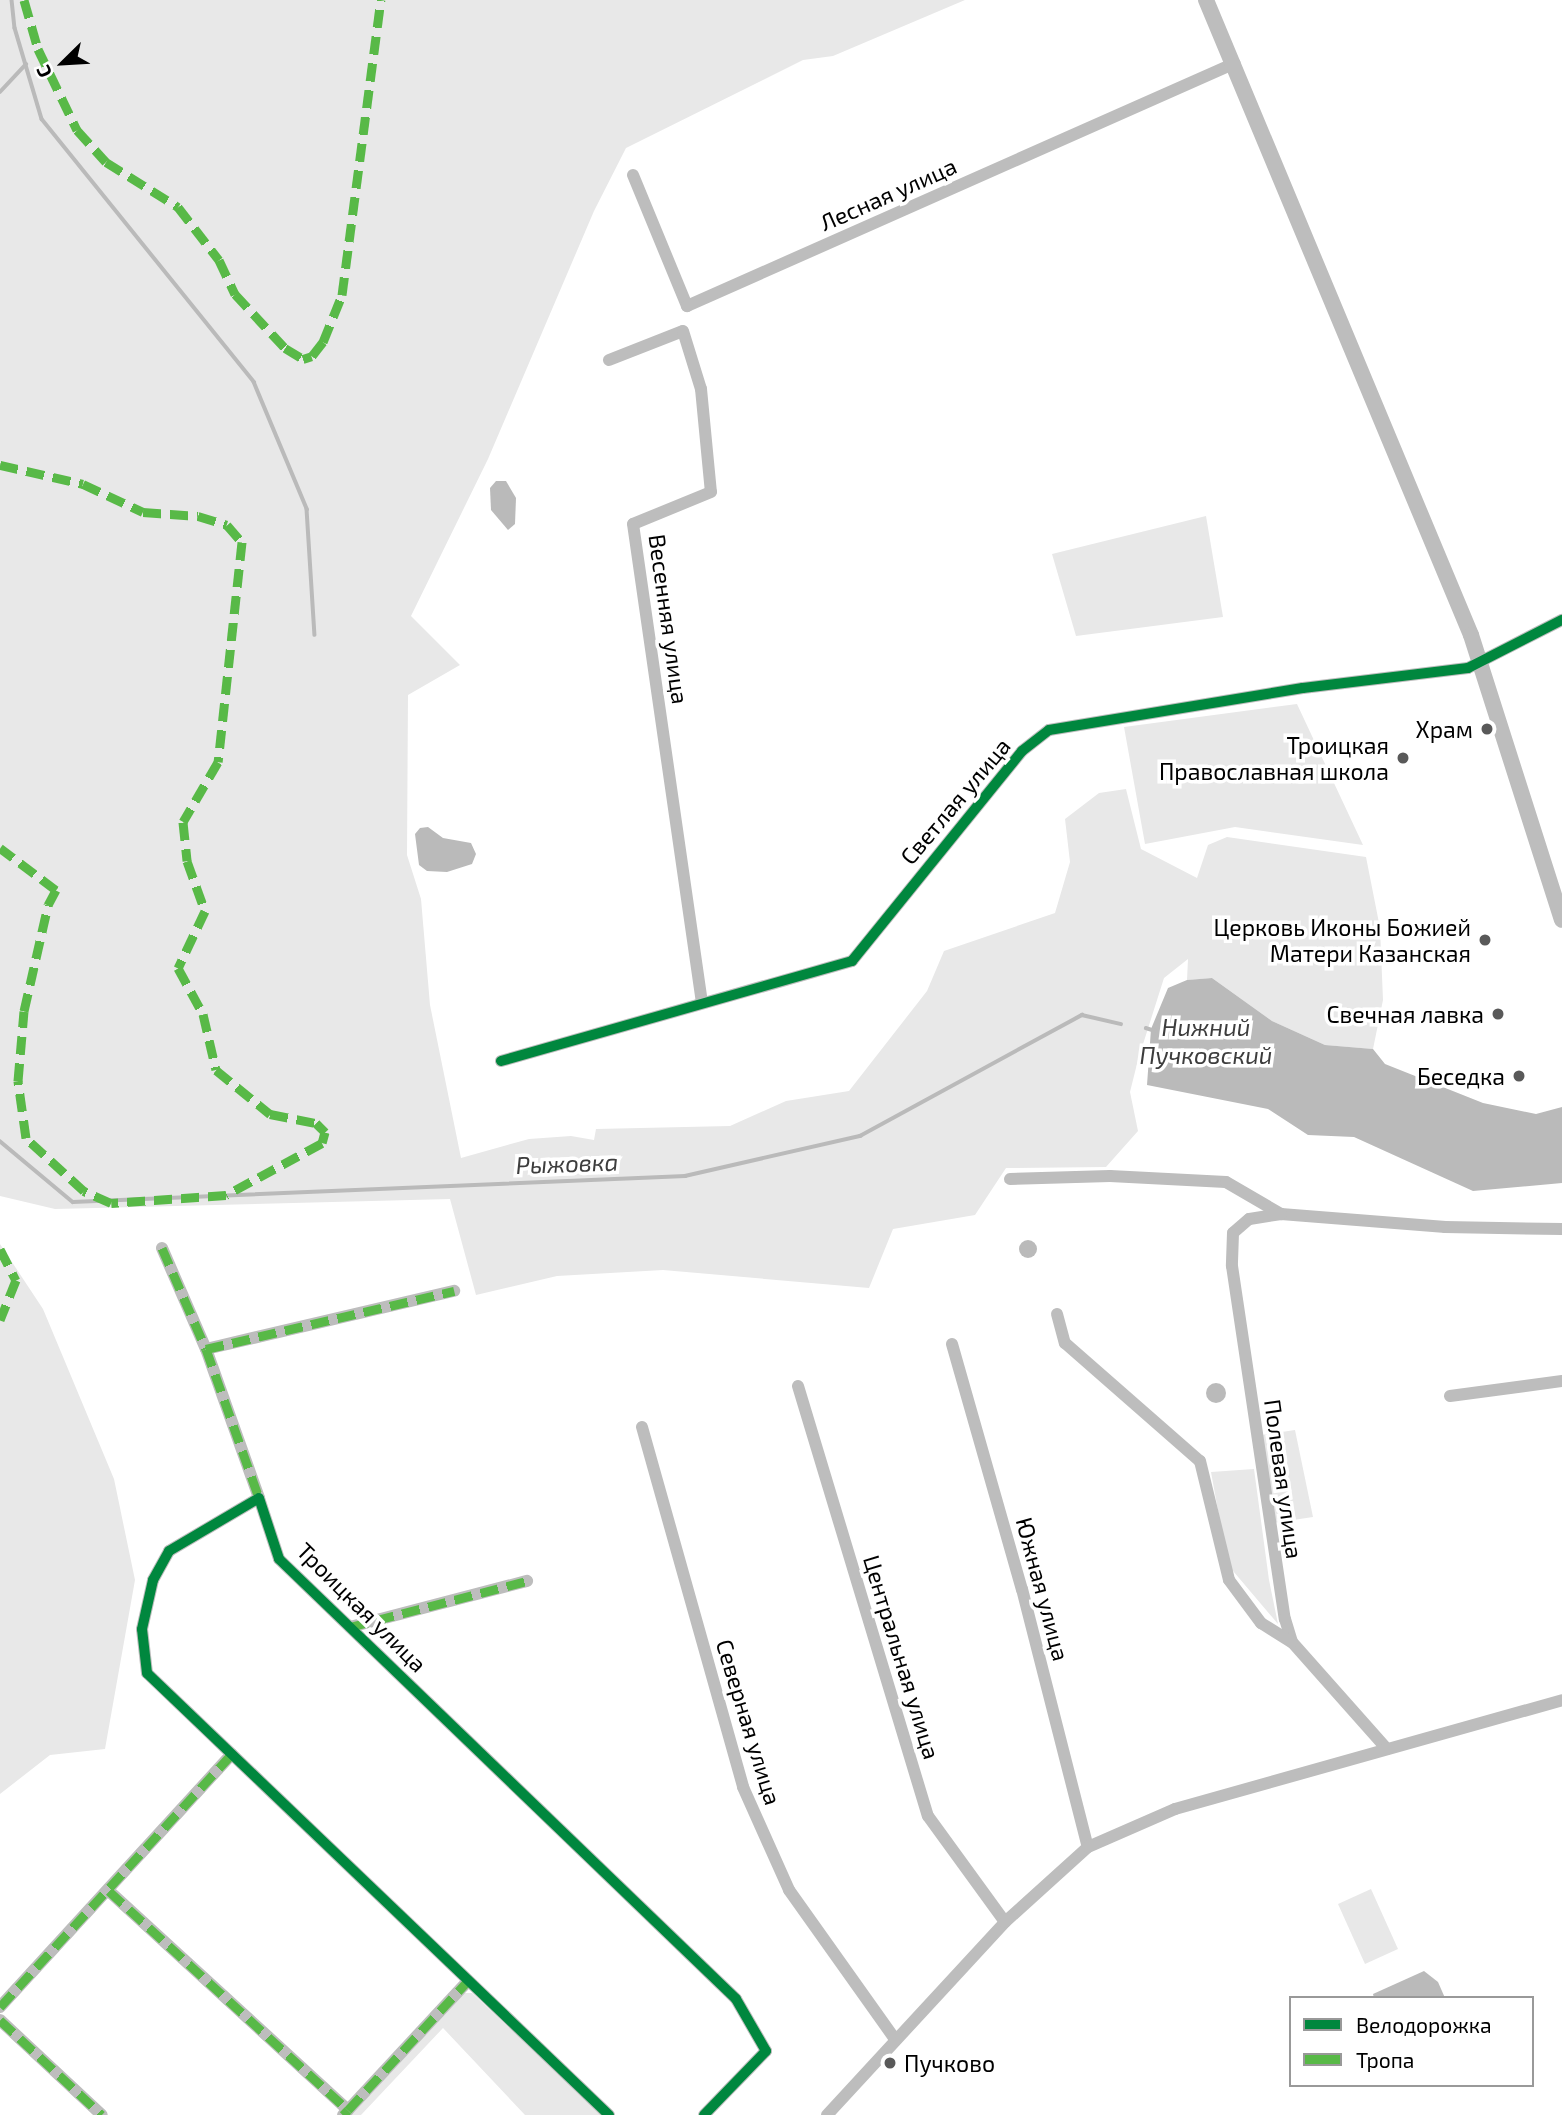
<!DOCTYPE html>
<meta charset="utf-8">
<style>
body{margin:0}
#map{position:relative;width:1562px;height:2115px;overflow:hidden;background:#fff;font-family:"Exo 2",sans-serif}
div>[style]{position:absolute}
.green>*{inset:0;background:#e8e8e8}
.water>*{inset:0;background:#bababa}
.round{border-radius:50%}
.stream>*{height:3.5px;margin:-1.75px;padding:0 1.75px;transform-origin:1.75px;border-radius:1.75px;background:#bababa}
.minor>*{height:12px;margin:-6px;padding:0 6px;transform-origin:6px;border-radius:6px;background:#bdbdbd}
.tertiary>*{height:16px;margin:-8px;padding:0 8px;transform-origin:8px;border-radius:8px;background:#bdbdbd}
.quiet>*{height:9px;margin-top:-4.5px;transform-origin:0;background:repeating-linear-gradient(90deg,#58b947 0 18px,transparent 0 27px)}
.cycleway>*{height:10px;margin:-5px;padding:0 5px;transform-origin:5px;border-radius:5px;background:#00873e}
.dots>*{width:19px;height:19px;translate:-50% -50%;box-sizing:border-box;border:4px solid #fff;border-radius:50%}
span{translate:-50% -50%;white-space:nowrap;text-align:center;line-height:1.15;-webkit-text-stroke:7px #fff;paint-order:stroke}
.street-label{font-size:23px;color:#000}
.poi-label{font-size:23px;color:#000}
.right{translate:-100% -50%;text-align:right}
.left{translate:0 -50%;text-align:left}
.water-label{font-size:24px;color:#3d3d3d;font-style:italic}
.legend{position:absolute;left:1289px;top:1996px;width:245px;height:91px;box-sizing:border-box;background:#fff;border:2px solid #999;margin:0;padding:9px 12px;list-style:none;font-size:21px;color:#000}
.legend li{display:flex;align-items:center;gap:14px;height:35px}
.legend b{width:35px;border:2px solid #999}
.north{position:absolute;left:28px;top:28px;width:70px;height:70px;-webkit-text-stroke:5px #fff;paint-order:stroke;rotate:246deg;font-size:19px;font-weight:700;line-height:28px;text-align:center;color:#000}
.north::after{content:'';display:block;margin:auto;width:24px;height:32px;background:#000;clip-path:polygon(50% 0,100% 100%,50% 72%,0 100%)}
</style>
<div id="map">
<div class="green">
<div style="clip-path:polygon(0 0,965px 0,833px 56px,803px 60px,626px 148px,594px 211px,488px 459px,411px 616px,460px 665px,408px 695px,407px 855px,421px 899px,430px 1005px,461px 1158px,529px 1139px,571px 1136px,594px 1140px,596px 1129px,730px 1126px,786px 1101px,849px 1091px,927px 991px,944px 951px,1055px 913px,1070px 862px,1065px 819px,1099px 793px,1126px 789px,1141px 849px,1197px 878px,1208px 845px,1227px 837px,1366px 857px,1380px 928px,1383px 1000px,1373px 1049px,1325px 1045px,1272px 1021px,1212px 978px,1187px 980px,1188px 959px,1164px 978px,1138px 1060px,1130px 1092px,1138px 1131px,1106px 1167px,1006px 1168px,975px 1215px,893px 1229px,869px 1288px,663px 1270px,557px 1276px,476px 1295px,450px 1199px,55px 1209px,0 1196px)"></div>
<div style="clip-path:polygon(1206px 516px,1223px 617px,1076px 636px,1052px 554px)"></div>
<div style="clip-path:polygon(1297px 704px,1363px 845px,1235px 827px,1145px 844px,1124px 727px)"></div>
<div style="clip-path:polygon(0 1244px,43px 1309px,114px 1479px,135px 1580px,105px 1749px,50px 1755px,0 1794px)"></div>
<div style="clip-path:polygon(1295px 1430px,1313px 1517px,1273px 1523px,1261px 1435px)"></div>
<div style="clip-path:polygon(1254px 1469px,1269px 1580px,1278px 1624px,1228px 1565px,1211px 1472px)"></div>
<div style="clip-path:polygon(1371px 1889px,1398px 1949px,1365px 1964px,1338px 1904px)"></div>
<div style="clip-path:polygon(464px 1993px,472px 1993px,602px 2115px,525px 2115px,443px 2028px,361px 2115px,350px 2115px)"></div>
</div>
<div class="water">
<div style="clip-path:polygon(496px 481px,506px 481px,516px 498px,515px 524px,508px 530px,491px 510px,490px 488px)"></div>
<div style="clip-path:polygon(428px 827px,443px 838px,471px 843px,476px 854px,472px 864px,447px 872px,427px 871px,419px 865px,415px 834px,420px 828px)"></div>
<div style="clip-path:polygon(1212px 978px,1272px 1021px,1325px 1045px,1373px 1049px,1385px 1064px,1483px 1103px,1536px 1114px,1562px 1107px,1562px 1183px,1473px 1191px,1354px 1137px,1308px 1135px,1268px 1109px,1147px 1085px,1151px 1029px,1168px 988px,1187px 980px)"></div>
<div class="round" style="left:1019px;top:1240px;width:18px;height:18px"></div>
<div class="round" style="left:1206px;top:1383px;width:20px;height:20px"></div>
<div style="clip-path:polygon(1424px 1971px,1438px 1982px,1445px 1998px,1374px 1998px,1373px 1994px)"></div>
</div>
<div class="stream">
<div style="left:12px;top:0;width:28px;rotate:84deg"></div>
<div style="left:15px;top:28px;width:95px;rotate:73.5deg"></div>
<div style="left:42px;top:119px;width:338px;rotate:51.1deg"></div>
<div style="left:254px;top:382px;width:138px;rotate:67.3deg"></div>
<div style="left:307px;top:509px;width:126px;rotate:86.4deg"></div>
<div style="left:0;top:92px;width:38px;rotate:-47deg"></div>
<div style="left:1146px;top:1028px;width:9px;rotate:18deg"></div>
<div style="left:0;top:1141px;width:95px;rotate:39.9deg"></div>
<div style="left:73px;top:1202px;width:613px;rotate:-2.43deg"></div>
<div style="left:685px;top:1176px;width:180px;rotate:-12.9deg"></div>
<div style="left:860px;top:1136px;width:253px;rotate:-28.6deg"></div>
<div style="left:1082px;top:1015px;width:40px;rotate:13deg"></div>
</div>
<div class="minor">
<div style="left:633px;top:175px;width:142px;rotate:67.6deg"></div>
<div style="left:687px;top:306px;width:599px;rotate:-23.91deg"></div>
<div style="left:609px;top:360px;width:79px;rotate:-21.4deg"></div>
<div style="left:683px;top:331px;width:61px;rotate:72.8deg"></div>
<div style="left:701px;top:389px;width:103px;rotate:84.5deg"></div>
<div style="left:711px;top:492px;width:84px;rotate:157.7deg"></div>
<div style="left:633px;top:524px;width:484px;rotate:81.8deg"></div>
<div style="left:501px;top:1061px;width:365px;rotate:-15.9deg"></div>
<div style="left:852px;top:961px;width:270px;rotate:-51deg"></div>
<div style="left:1022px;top:751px;width:34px;rotate:-38deg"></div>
<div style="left:1049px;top:730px;width:257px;rotate:-9.4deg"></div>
<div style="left:1303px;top:688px;width:166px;rotate:-6.9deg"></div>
<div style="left:1468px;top:668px;width:106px;rotate:-27.1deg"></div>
<div style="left:1010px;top:1179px;width:100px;rotate:-1.7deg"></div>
<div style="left:1110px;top:1176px;width:116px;rotate:3deg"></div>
<div style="left:1226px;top:1182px;width:64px;rotate:30.2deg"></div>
<div style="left:1281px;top:1214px;width:165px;rotate:4.5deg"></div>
<div style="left:1445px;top:1227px;width:117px;rotate:1deg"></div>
<div style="left:1281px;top:1214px;width:32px;rotate:171deg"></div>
<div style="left:1249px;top:1219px;width:21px;rotate:139deg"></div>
<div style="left:1233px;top:1233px;width:33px;rotate:92deg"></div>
<div style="left:1232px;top:1266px;width:357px;rotate:81.5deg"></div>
<div style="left:1285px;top:1619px;width:24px;rotate:73deg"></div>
<div style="left:1292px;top:1642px;width:143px;rotate:48.4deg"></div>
<div style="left:162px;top:1248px;width:110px;rotate:66.5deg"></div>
<div style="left:206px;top:1349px;width:158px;rotate:70.4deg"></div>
<div style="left:1057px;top:1314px;width:30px;rotate:75deg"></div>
<div style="left:1065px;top:1343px;width:179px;rotate:41.2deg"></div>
<div style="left:1200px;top:1461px;width:122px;rotate:76.3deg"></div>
<div style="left:1229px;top:1580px;width:54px;rotate:53.3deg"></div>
<div style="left:1261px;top:1623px;width:36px;rotate:32deg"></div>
<div style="left:952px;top:1344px;width:255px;rotate:74.1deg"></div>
<div style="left:1022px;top:1589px;width:266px;rotate:75.7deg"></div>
<div style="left:206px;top:1349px;width:255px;rotate:-13.2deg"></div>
<div style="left:798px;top:1386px;width:449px;rotate:73.2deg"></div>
<div style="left:928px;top:1816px;width:131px;rotate:54deg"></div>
<div style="left:1450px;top:1396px;width:113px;rotate:-7.6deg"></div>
<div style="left:642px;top:1427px;width:374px;rotate:74.3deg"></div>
<div style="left:743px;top:1787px;width:113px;rotate:65.9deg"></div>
<div style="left:789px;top:1890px;width:183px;rotate:54.6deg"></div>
<div style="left:350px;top:1627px;width:183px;rotate:-14.6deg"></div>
<div style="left:109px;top:1891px;width:324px;rotate:42.5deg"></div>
<div style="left:348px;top:2110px;width:7px;rotate:135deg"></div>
<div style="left:0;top:2007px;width:343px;rotate:-47.5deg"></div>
<div style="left:0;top:2020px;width:139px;rotate:43deg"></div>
<div style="left:348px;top:2110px;width:175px;rotate:-47.1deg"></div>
<div style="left:609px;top:2115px;width:639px;rotate:-136.27deg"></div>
<div style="left:147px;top:1673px;width:44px;rotate:-96.5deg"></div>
<div style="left:142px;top:1629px;width:50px;rotate:-77.3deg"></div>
<div style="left:153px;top:1580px;width:33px;rotate:-61deg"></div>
<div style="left:169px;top:1551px;width:104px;rotate:-30.5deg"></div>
<div style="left:259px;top:1498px;width:64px;rotate:71.8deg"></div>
<div style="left:279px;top:1559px;width:634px;rotate:43.91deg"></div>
<div style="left:736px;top:1999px;width:60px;rotate:60deg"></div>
<div style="left:766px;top:2051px;width:89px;rotate:134.1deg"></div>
<div style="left:827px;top:2115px;width:263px;rotate:-47.3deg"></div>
<div style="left:1005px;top:1922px;width:112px;rotate:-42.1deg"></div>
<div style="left:1088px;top:1847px;width:95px;rotate:-23.6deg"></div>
<div style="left:1175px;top:1809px;width:402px;rotate:-15.7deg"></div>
</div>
<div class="tertiary">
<div style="left:1206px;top:0;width:688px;rotate:67.35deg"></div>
<div style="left:1471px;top:635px;width:299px;rotate:72.3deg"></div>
</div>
<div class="quiet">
<div style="left:24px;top:0;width:51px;rotate:74.1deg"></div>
<div style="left:38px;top:49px;width:90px;rotate:64.3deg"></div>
<div style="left:77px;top:130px;width:43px;rotate:47.8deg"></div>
<div style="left:106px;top:162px;width:85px;rotate:32deg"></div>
<div style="left:178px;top:207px;width:67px;rotate:52.3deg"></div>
<div style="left:219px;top:260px;width:38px;rotate:65deg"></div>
<div style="left:235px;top:294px;width:74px;rotate:47.2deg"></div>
<div style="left:285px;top:348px;width:21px;rotate:31deg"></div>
<div style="left:303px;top:359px;width:9px;rotate:-18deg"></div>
<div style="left:312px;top:356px;width:18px;rotate:-52deg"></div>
<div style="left:323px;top:342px;width:51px;rotate:-68deg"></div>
<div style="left:342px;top:295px;width:298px;rotate:-82.5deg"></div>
<div style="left:0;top:465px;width:85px;rotate:12.9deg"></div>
<div style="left:83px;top:484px;width:66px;rotate:25deg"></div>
<div style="left:143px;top:512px;width:55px;rotate:4.2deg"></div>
<div style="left:198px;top:516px;width:30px;rotate:17deg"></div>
<div style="left:227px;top:525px;width:23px;rotate:49deg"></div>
<div style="left:242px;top:542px;width:221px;rotate:96.2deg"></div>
<div style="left:218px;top:762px;width:69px;rotate:120.3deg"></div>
<div style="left:183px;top:822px;width:39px;rotate:84deg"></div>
<div style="left:187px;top:861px;width:53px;rotate:70.2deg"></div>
<div style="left:205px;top:911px;width:63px;rotate:115.3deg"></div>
<div style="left:178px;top:968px;width:52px;rotate:61.5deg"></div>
<div style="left:203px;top:1014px;width:57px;rotate:76.9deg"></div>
<div style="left:216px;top:1070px;width:70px;rotate:39.2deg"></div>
<div style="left:270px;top:1114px;width:47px;rotate:11.1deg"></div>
<div style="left:316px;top:1123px;width:13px;rotate:45deg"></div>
<div style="left:325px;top:1132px;width:11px;rotate:105deg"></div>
<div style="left:322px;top:1143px;width:109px;rotate:151.6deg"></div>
<div style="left:226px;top:1195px;width:115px;rotate:176deg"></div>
<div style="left:111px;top:1203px;width:30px;rotate:-156deg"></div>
<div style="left:84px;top:1191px;width:79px;rotate:-137.6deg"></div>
<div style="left:26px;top:1138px;width:58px;rotate:-98deg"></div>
<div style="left:18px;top:1081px;width:70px;rotate:-85.1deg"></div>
<div style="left:24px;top:1011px;width:109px;rotate:-77.2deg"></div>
<div style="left:48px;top:905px;width:17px;rotate:-62deg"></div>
<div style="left:56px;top:890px;width:70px;rotate:-143.1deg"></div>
<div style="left:162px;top:1248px;width:110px;rotate:66.5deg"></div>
<div style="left:206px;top:1349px;width:158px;rotate:70.4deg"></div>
<div style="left:0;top:1249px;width:35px;rotate:63deg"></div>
<div style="left:16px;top:1280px;width:43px;rotate:111.8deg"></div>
<div style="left:206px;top:1349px;width:255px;rotate:-13.2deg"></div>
<div style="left:350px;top:1627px;width:183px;rotate:-14.6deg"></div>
<div style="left:109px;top:1891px;width:324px;rotate:42.5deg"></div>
<div style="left:348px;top:2110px;width:7px;rotate:135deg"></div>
<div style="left:0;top:2007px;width:343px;rotate:-47.5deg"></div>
<div style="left:0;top:2020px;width:139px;rotate:43deg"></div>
<div style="left:348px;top:2110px;width:175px;rotate:-47.1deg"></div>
</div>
<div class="cycleway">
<div style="left:501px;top:1061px;width:365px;rotate:-15.9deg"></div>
<div style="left:852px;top:961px;width:270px;rotate:-51deg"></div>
<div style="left:1022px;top:751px;width:34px;rotate:-38deg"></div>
<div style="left:1049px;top:730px;width:257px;rotate:-9.4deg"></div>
<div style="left:1303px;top:688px;width:166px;rotate:-6.9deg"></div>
<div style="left:1468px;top:668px;width:106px;rotate:-27.1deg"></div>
<div style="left:609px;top:2115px;width:639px;rotate:-136.27deg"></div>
<div style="left:147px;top:1673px;width:44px;rotate:-96.5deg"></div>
<div style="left:142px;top:1629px;width:50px;rotate:-77.3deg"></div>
<div style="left:153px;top:1580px;width:33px;rotate:-61deg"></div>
<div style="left:169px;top:1551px;width:104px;rotate:-30.5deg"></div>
<div style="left:259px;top:1498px;width:64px;rotate:71.8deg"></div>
<div style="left:279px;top:1559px;width:634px;rotate:43.91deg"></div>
<div style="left:736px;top:1999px;width:60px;rotate:60deg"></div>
<div style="left:766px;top:2051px;width:89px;rotate:134.1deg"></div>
</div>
<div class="dots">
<div style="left:1487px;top:729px;background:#595959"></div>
<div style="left:1403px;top:758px;background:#595959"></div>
<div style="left:1485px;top:940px;background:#595959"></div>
<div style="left:1498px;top:1014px;background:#595959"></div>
<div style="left:1519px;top:1076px;background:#595959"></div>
<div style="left:890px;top:2063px;background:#595959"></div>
</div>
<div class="street-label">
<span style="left:888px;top:194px;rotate:-24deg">Лесная улица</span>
<span style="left:669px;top:619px;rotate:82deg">Весенняя улица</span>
<span style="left:955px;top:801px;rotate:-50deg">Светлая улица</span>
<span style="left:1284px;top:1479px;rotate:82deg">Полевая улица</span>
<span style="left:1043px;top:1589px;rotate:75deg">Южная улица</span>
<span style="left:362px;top:1607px;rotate:45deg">Троицкая улица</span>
<span style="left:902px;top:1657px;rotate:73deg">Центральная улица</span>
<span style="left:749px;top:1722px;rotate:73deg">Северная улица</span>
</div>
<div class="poi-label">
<span class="right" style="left:1473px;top:729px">Храм</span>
<span class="right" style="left:1389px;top:758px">Троицкая<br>Православная школа</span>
<span class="right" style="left:1471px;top:940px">Церковь Иконы Божией<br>Матери Казанская</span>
<span class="right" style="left:1484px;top:1014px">Свечная лавка</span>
<span class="right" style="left:1505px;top:1076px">Беседка</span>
<span class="left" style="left:904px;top:2063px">Пучково</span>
</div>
<div class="water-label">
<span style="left:1206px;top:1041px">Нижний<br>Пучковский</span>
<span style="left:567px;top:1163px;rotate:-2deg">Рыжовка</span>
</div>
<ul class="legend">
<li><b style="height:9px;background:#00873e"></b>Велодорожка</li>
<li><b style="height:9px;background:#58b947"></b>Тропа</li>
</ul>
<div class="north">С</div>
</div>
